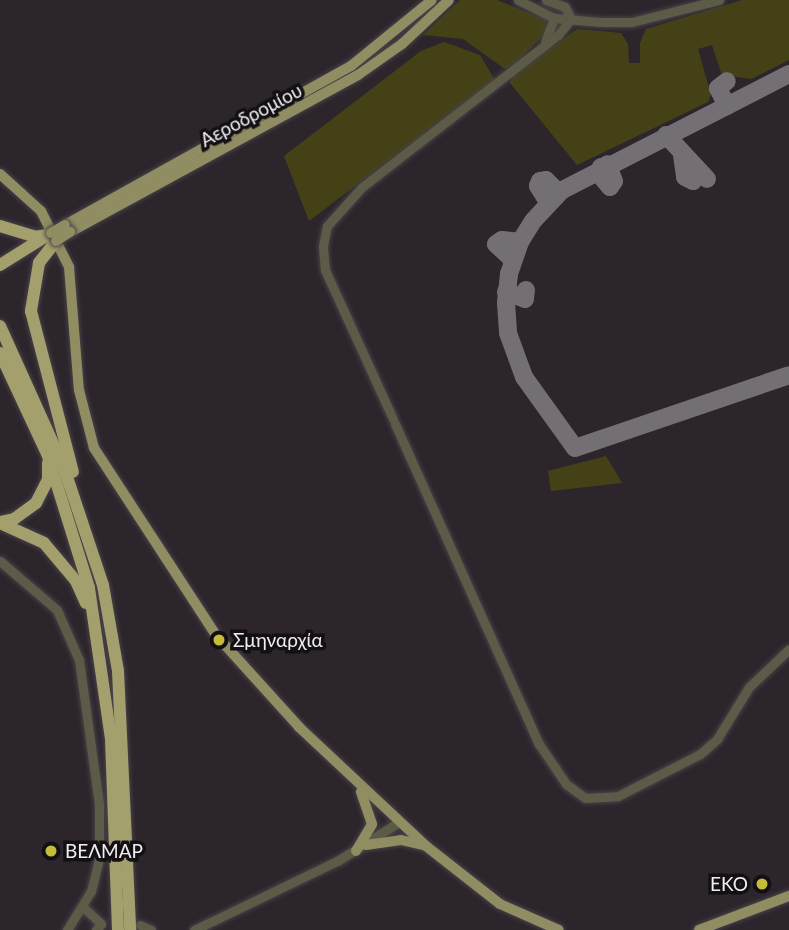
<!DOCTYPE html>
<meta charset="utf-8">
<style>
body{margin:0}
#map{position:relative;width:789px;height:930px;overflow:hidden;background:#2c262c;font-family:Lato,sans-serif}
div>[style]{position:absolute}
.green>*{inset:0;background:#454117}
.taxiway>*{height:18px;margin:-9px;padding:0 9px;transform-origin:9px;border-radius:9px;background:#746f74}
.roads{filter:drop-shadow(0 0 2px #474247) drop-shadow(0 0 2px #474247)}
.minor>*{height:9px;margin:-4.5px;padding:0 4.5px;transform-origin:4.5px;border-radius:4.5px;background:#5c5b47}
.major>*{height:10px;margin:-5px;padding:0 5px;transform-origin:5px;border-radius:5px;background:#908d63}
.highway>*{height:12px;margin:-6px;padding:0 6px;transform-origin:6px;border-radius:6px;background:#a4a06d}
.bridges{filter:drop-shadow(0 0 2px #474247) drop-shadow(0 0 2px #474247)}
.major-bridge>*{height:10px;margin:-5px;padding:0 5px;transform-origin:5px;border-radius:5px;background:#908d63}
.dots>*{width:19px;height:19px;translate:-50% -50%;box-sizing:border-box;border:4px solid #131013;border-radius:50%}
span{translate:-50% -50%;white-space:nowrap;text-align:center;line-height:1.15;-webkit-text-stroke:7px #131013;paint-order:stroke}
.street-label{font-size:19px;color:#f0ecf0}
.poi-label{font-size:19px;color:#f0ecf0}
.left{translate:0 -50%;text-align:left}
.right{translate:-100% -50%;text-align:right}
</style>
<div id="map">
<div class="green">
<div style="clip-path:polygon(460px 0,497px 0,547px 20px,546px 33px,514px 65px,505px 69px,463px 39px,423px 35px)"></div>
<div style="clip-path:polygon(742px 0,789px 0,789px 60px,751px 79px,722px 75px,712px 45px,698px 49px,711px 95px,708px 102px,577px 165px,510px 83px,511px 77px,577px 29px,621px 33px,628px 44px,629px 63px,640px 63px,640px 43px,646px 29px)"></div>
<div style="clip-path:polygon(444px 42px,480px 55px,495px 80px,309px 221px,284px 156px,421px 51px)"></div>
<div style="clip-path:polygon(606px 456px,622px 483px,551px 491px,548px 471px)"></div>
</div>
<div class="taxiway">
<div style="left:789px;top:74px;width:255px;rotate:152.9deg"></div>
<div style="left:562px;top:190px;width:42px;rotate:133.1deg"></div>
<div style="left:533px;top:221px;width:25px;rotate:122deg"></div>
<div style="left:520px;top:242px;width:34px;rotate:109deg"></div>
<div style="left:509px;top:274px;width:29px;rotate:96deg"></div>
<div style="left:506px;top:303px;width:30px;rotate:86deg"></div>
<div style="left:508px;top:333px;width:47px;rotate:70deg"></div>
<div style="left:524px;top:377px;width:87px;rotate:54.3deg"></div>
<div style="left:575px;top:448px;width:226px;rotate:-18.8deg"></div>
<div style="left:727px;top:106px;width:20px;rotate:-117deg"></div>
<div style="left:718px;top:88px;width:11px;rotate:-38deg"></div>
<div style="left:666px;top:135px;width:60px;rotate:47deg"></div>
<div style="left:682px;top:155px;width:22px;rotate:82deg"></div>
<div style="left:685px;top:177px;width:9px;rotate:27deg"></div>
<div style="left:693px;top:181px;width:11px;rotate:-45deg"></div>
<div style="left:601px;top:167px;width:7px;rotate:106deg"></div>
<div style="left:599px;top:174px;width:17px;rotate:50deg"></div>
<div style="left:610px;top:187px;width:7px;rotate:-56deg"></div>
<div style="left:614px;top:181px;width:18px;rotate:-112deg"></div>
<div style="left:548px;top:202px;width:19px;rotate:-122deg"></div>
<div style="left:538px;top:186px;width:5px;rotate:-68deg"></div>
<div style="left:540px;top:181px;width:6px;rotate:-9deg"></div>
<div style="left:546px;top:180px;width:18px;rotate:45deg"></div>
<div style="left:513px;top:260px;width:23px;rotate:-137deg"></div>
<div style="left:496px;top:244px;width:7px;rotate:-34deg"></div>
<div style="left:502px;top:240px;width:18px;rotate:6deg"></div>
<div style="left:506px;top:292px;width:20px;rotate:20deg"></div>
<div style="left:525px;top:299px;width:9px;rotate:-84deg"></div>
</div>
<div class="roads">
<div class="minor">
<div style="left:518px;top:0;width:40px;rotate:26.6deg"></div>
<div style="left:554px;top:18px;width:47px;rotate:4.9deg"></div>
<div style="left:601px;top:22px;width:31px"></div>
<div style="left:632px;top:22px;width:90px;rotate:-14.2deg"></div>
<div style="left:546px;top:0;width:20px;rotate:20deg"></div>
<div style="left:565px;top:7px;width:13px;rotate:63deg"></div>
<div style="left:545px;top:42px;width:26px;rotate:-69deg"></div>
<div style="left:393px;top:419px;width:164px;rotate:-114.5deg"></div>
<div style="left:325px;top:270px;width:24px;rotate:-95deg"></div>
<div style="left:323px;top:246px;width:20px;rotate:-79deg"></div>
<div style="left:327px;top:226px;width:52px;rotate:-48.1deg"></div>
<div style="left:362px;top:187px;width:248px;rotate:-37.8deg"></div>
<div style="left:558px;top:35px;width:21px;rotate:-51deg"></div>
<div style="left:395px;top:424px;width:351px;rotate:65.8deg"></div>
<div style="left:539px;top:744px;width:48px;rotate:56deg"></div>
<div style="left:566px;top:784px;width:24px;rotate:36deg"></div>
<div style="left:585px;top:798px;width:33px;rotate:-3deg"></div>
<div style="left:618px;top:796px;width:92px;rotate:-27.1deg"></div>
<div style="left:700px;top:754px;width:23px;rotate:-41deg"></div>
<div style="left:717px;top:739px;width:61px;rotate:-58.4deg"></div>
<div style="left:749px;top:687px;width:55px;rotate:-43.5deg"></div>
<div style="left:0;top:561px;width:75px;rotate:40.7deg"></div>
<div style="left:57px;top:610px;width:55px;rotate:66.3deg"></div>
<div style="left:79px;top:660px;width:146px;rotate:82.1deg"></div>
<div style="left:99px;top:805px;width:54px;rotate:90deg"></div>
<div style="left:99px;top:859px;width:33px;rotate:104deg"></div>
<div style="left:91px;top:891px;width:46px;rotate:121.6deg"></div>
<div style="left:83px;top:907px;width:25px;rotate:43deg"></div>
<div style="left:101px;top:924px;width:8px;rotate:130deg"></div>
<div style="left:140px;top:925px;width:12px;rotate:24deg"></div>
<div style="left:194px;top:930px;width:161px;rotate:-25.8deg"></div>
<div style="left:339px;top:860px;width:71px;rotate:-32.3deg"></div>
</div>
<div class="major">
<div style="left:0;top:174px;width:55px;rotate:42.1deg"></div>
<div style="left:41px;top:211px;width:63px;rotate:63.4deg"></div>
<div style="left:69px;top:267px;width:123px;rotate:85.4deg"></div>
<div style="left:79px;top:390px;width:60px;rotate:75.5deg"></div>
<div style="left:94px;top:448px;width:223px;rotate:56.9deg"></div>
<div style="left:216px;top:635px;width:124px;rotate:47.9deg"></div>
<div style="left:299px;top:727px;width:174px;rotate:43.1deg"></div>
<div style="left:426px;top:846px;width:94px;rotate:38.1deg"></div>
<div style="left:500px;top:904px;width:64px;rotate:23.8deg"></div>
<div style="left:65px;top:225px;width:327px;rotate:-29.1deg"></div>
<div style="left:351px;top:66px;width:104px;rotate:-39.2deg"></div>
<div style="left:70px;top:232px;width:328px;rotate:-28.6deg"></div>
<div style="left:358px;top:75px;width:54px;rotate:-35.2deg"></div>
<div style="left:402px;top:44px;width:64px;rotate:-43.1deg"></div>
<div style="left:366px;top:845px;width:35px;rotate:-8deg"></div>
<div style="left:401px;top:840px;width:22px;rotate:13deg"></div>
<div style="left:356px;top:851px;width:31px;rotate:-59deg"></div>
<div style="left:372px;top:824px;width:34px;rotate:-109deg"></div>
<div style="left:699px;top:930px;width:96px;rotate:-20.7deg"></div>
</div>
<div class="highway">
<div style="left:0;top:226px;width:37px;rotate:17deg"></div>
<div style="left:35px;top:237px;width:11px;rotate:-10deg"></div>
<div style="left:56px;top:241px;width:28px;rotate:128deg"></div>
<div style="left:39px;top:263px;width:49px;rotate:99.5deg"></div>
<div style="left:31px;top:311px;width:166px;rotate:75.4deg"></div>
<div style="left:0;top:265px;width:60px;rotate:-32.1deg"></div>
<div style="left:0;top:326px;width:156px;rotate:65.7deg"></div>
<div style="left:64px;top:468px;width:123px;rotate:71.6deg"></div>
<div style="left:103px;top:585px;width:87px;rotate:80.1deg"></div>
<div style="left:118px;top:671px;width:259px;rotate:87.3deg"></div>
<div style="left:0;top:353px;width:114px;rotate:65deg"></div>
<div style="left:48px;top:456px;width:138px;rotate:72.7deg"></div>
<div style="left:89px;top:588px;width:153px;rotate:81.7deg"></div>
<div style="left:111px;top:739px;width:191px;rotate:87.9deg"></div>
<div style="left:0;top:522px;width:14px;rotate:-12deg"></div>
<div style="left:14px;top:519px;width:27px;rotate:-36deg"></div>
<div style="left:36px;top:503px;width:27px;rotate:-63deg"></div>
<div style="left:48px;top:479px;width:16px;rotate:-90deg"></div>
<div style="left:0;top:523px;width:48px;rotate:24.4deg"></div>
<div style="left:44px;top:543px;width:50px;rotate:49.9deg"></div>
<div style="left:76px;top:581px;width:24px;rotate:66deg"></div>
</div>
</div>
<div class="bridges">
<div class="major-bridge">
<div style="left:51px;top:233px;width:16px;rotate:-30deg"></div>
<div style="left:56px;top:241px;width:17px;rotate:-33deg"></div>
</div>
</div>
<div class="dots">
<div style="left:219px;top:640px;background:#c7bb3c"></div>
<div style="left:51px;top:851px;background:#c7bb3c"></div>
<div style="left:762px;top:884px;background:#c7bb3c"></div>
</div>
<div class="street-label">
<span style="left:251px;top:115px;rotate:-28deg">Αεροδρομίου</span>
</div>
<div class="poi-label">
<span class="left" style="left:233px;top:640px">Σμηναρχία</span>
<span class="left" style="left:65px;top:851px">ΒΕΛΜΑΡ</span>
<span class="right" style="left:748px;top:884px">EKO</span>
</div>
</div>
